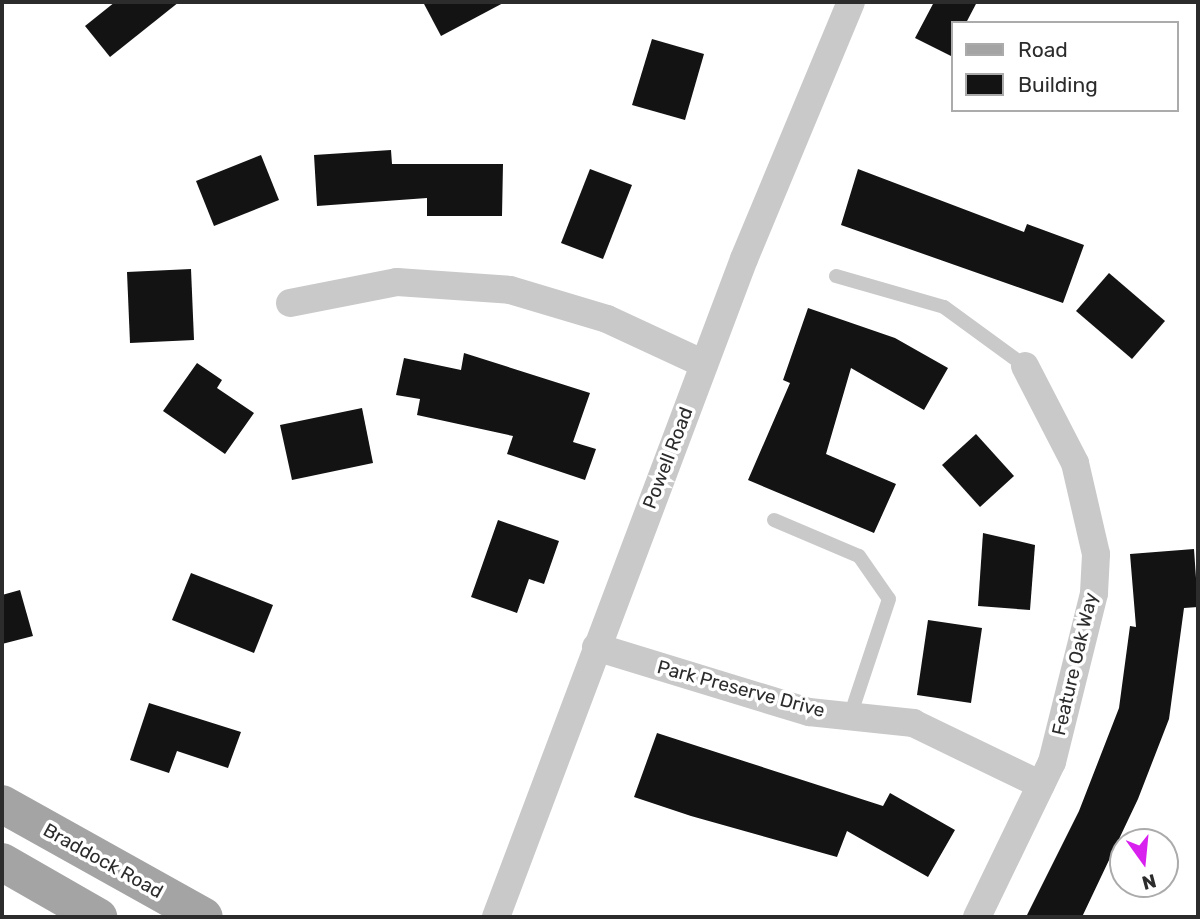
<!DOCTYPE html>
<style>
body{margin:0}
#map{position:relative;width:1200px;height:919px;overflow:hidden;background:#fff;font-family:Rubik,sans-serif}
div>[style]{position:absolute}
.building>*{inset:0;background:#131313}
.service>*{height:14px;margin:-7px;padding:0 7px;transform-origin:7px;border-radius:7px;background:#c9c9c9}
.minor>*{height:28px;margin:-14px;padding:0 14px;transform-origin:14px;border-radius:14px;background:#c9c9c9}
.primary>*{height:38px;margin:-19px;padding:0 19px;transform-origin:19px;border-radius:19px;background:#a4a4a4}
span{translate:-50% -50%;white-space:nowrap;text-align:center;line-height:1.15;-webkit-text-stroke:7px #fff;paint-order:stroke}
.street-label{font-size:19px;color:#2c2c2c}
.frame{position:absolute;inset:0;border:4px solid #2c2c2c;pointer-events:none}
.legend{position:absolute;left:951px;top:21px;width:228px;height:91px;box-sizing:border-box;background:#fff;border:2px solid #ababab;margin:0;padding:9px 12px;list-style:none;font-size:21px;color:#2c2c2c}
.legend li{display:flex;align-items:center;gap:14px;height:35px}
.legend b{width:35px;border:2px solid #ababab}
.north{position:absolute;left:1109px;top:828px;width:70px;height:70px;box-sizing:border-box;background:#fff;border:2px solid #ababab;border-radius:50%;rotate:165deg;font-size:19px;font-weight:700;line-height:28px;text-align:center;color:#2c2c2c}
.north::after{content:'';display:block;margin:auto;width:24px;height:32px;background:#d921ef;clip-path:polygon(50% 0,100% 100%,50% 72%,0 100%)}
</style>
<div id="map">
<div class="building">
<div style="clip-path:polygon(115px 2px,179px 2px,110px 57px,85px 26px)"></div>
<div style="clip-path:polygon(423px 2px,505px 2px,441px 36px)"></div>
<div style="clip-path:polygon(934px 2px,977px 2px,966px 23px,953px 23px,953px 57px,915px 38px)"></div>
<div style="clip-path:polygon(652px 39px,704px 54px,685px 120px,632px 105px)"></div>
<div style="clip-path:polygon(391px 150px,392px 164px,503px 164px,502px 216px,427px 216px,427px 198px,317px 206px,314px 155px)"></div>
<div style="clip-path:polygon(261px 155px,279px 200px,214px 226px,196px 181px)"></div>
<div style="clip-path:polygon(590px 169px,632px 185px,603px 259px,561px 243px)"></div>
<div style="clip-path:polygon(858px 169px,1024px 232px,1027px 224px,1084px 245px,1063px 303px,841px 225px)"></div>
<div style="clip-path:polygon(191px 269px,194px 340px,130px 343px,127px 272px)"></div>
<div style="clip-path:polygon(1109px 273px,1165px 321px,1132px 359px,1076px 311px)"></div>
<div style="clip-path:polygon(808px 308px,895px 338px,948px 368px,924px 410px,851px 368px,826px 454px,896px 484px,874px 533px,748px 480px,790px 383px,783px 380px)"></div>
<div style="clip-path:polygon(464px 353px,590px 393px,573px 442px,596px 449px,585px 480px,507px 454px,513px 436px,417px 415px,420px 399px,396px 395px,404px 358px,461px 370px)"></div>
<div style="clip-path:polygon(197px 363px,222px 380px,217px 388px,254px 413px,225px 454px,163px 411px)"></div>
<div style="clip-path:polygon(362px 408px,373px 463px,292px 480px,280px 425px)"></div>
<div style="clip-path:polygon(976px 434px,1014px 476px,980px 507px,942px 465px)"></div>
<div style="clip-path:polygon(498px 520px,559px 541px,544px 584px,529px 579px,517px 613px,471px 597px)"></div>
<div style="clip-path:polygon(983px 533px,1035px 545px,1030px 610px,978px 606px)"></div>
<div style="clip-path:polygon(1194px 549px,1198px 607px,1184px 608px,1169px 719px,1138px 799px,1082px 917px,1026px 917px,1079px 811px,1119px 708px,1130px 626px,1136px 627px,1130px 554px)"></div>
<div style="clip-path:polygon(191px 573px,273px 605px,254px 653px,172px 620px)"></div>
<div style="clip-path:polygon(20px 590px,33px 636px,2px 644px,2px 595px)"></div>
<div style="clip-path:polygon(928px 620px,982px 628px,971px 703px,917px 695px)"></div>
<div style="clip-path:polygon(149px 703px,241px 732px,228px 768px,177px 751px,169px 773px,130px 760px)"></div>
<div style="clip-path:polygon(657px 733px,883px 806px,890px 793px,955px 830px,928px 877px,847px 831px,837px 857px,691px 816px,634px 797px)"></div>
</div>
<div class="service">
<div style="left:836px;top:276px;width:112px;rotate:16deg"></div>
<div style="left:944px;top:307px;width:100px;rotate:36.1deg"></div>
<div style="left:774px;top:520px;width:92px;rotate:23deg"></div>
<div style="left:859px;top:556px;width:52px;rotate:55.1deg"></div>
<div style="left:889px;top:599px;width:123px;rotate:108.4deg"></div>
</div>
<div class="minor">
<div style="left:290px;top:303px;width:109px;rotate:-11.1deg"></div>
<div style="left:397px;top:282px;width:113px;rotate:4deg"></div>
<div style="left:510px;top:290px;width:101px;rotate:16.6deg"></div>
<div style="left:607px;top:319px;width:107px;rotate:24.9deg"></div>
<div style="left:596px;top:647px;width:223px;rotate:17deg"></div>
<div style="left:809px;top:712px;width:105px;rotate:6deg"></div>
<div style="left:913px;top:723px;width:142px;rotate:25.8deg"></div>
<div style="left:496px;top:917px;width:703px;rotate:-69.35deg"></div>
<div style="left:744px;top:259px;width:278px;rotate:-67.4deg"></div>
<div style="left:977px;top:917px;width:172px;rotate:-64.2deg"></div>
<div style="left:1052px;top:762px;width:174px;rotate:-76deg"></div>
<div style="left:1094px;top:593px;width:39px;rotate:-87deg"></div>
<div style="left:1096px;top:554px;width:93px;rotate:-103deg"></div>
<div style="left:1075px;top:463px;width:109px;rotate:-117.3deg"></div>
</div>
<div class="primary">
<div style="left:2px;top:804px;width:231px;rotate:29.2deg"></div>
<div style="left:2px;top:862px;width:111px;rotate:29.8deg"></div>
</div>
<div class="street-label">
<span style="left:668px;top:458px;rotate:-69deg">Powell Road</span>
<span style="left:1075px;top:664px;rotate:-77deg">Feature Oak Way</span>
<span style="left:741px;top:689px;rotate:15deg">Park Preserve Drive</span>
<span style="left:103px;top:861px;rotate:29deg">Braddock Road</span>
</div>
<div class="frame"></div>
<ul class="legend">
<li><b style="height:9px;background:#a4a4a4"></b>Road</li>
<li><b style="height:19px;background:#131313"></b>Building</li>
</ul>
<div class="north">N</div>
</div>
